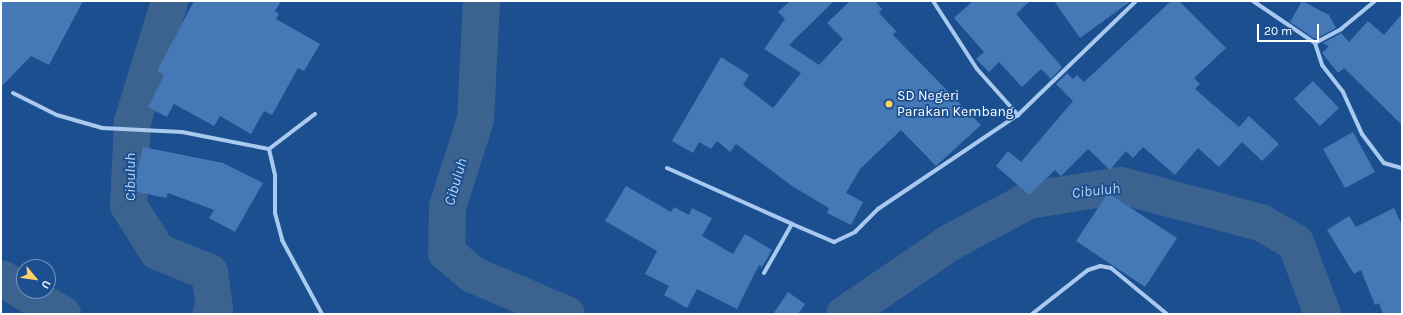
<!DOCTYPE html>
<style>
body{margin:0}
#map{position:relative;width:1403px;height:315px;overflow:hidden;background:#1b4f8f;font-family:Karla,sans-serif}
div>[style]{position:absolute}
.river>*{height:37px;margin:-18.5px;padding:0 18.5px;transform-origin:18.5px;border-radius:18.5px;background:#3c6290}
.building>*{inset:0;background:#4478b7}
.street>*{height:4px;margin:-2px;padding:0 2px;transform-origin:2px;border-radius:2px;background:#a9c9ee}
.dots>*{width:11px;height:11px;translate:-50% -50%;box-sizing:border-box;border:2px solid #1b4f8f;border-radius:50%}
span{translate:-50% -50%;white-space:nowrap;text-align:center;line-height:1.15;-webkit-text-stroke:3.5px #1b4f8f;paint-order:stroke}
.poi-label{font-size:14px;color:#fff}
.left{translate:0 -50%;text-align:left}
.water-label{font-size:15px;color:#b5d3f5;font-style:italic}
.frame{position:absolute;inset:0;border:2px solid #fff;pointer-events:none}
.north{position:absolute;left:16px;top:259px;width:40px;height:40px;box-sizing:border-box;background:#1b4f8f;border:1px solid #7695bc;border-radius:50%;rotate:119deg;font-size:11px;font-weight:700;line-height:16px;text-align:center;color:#fff}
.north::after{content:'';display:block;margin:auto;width:14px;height:18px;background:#ffd166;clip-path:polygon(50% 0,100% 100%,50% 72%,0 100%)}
.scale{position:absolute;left:1257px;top:24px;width:62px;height:18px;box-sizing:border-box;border:2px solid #fff;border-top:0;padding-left:5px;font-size:12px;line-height:14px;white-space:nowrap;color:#fff;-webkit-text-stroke:3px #1b4f8f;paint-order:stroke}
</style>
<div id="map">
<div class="river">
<div style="left:169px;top:1px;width:126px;rotate:107.1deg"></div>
<div style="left:132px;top:121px;width:84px;rotate:92.7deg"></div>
<div style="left:128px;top:205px;width:54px;rotate:57.8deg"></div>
<div style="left:157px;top:251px;width:56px;rotate:22deg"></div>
<div style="left:209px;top:272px;width:37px;rotate:82deg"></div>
<div style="left:214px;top:309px;width:6px;rotate:129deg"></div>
<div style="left:481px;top:1px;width:118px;rotate:92.9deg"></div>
<div style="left:475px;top:119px;width:91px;rotate:107.8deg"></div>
<div style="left:447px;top:206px;width:46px;rotate:91.2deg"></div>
<div style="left:446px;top:252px;width:34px;rotate:40deg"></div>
<div style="left:472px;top:274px;width:102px;rotate:23.1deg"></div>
<div style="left:1px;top:278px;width:71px;rotate:30.5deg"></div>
<div style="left:844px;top:314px;width:130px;rotate:-34.3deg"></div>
<div style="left:951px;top:241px;width:87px;rotate:-28deg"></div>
<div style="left:1028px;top:200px;width:93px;rotate:-9.3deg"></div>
<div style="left:1120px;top:185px;width:145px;rotate:14.8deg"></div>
<div style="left:1260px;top:222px;width:40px;rotate:29.7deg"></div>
<div style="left:1295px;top:242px;width:77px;rotate:69.4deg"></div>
</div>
<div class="building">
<div style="clip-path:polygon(1px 1px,83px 1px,49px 65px,31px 56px,1px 87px)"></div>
<div style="clip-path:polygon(194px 1px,281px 1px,275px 11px,279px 14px,276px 19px,320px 44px,304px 71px,298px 68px,272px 115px,264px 111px,251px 134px,220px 116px,214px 126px,174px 104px,167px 117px,148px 107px,164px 75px,157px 71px)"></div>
<div style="clip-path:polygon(790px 1px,834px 1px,789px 45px,819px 65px,843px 39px,827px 23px,850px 1px,875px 1px,882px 9px,879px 13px,896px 31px,893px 35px,981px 125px,936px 166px,901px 130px,860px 169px,846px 193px,863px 202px,851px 225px,827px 213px,829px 208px,792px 186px,736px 144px,730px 152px,717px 141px,711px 149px,699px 142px,693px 153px,672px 141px,721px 57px,749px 75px,743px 85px,773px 108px,801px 73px,764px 49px,785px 19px,778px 12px)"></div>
<div style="clip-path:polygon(973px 1px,1030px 1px,1016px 14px,1062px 67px,1051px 79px,1041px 69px,1022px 87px,999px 62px,989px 72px,976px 59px,984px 52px,954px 18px)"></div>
<div style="clip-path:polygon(1054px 1px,1131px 1px,1080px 38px)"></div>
<div style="clip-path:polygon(1171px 1px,1179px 1px,1226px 48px,1194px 78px,1200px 84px,1195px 89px,1239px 127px,1249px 116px,1279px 144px,1262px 161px,1242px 142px,1219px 167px,1198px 148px,1175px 175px,1143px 147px,1133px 158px,1126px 151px,1110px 170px,1088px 149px,1061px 176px,1055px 170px,1029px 195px,996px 166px,1008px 151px,1021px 162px,1073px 101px,1056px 84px,1067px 73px,1073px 79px,1077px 75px,1084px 82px)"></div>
<div style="clip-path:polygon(1302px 1px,1329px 15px,1336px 28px,1315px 39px,1290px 22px)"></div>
<div style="clip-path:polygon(1402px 14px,1402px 125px,1344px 68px,1338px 73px,1322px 53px,1329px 46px,1323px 43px,1341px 33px,1349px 42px,1368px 21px,1384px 35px)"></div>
<div style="clip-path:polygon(1313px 81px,1339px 108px,1320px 126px,1294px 99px)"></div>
<div style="clip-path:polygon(1353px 132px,1375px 172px,1345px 188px,1323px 149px)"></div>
<div style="clip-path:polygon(143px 147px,223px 163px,263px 183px,235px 232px,209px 218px,214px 210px,168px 193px,166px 198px,133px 191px)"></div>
<div style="clip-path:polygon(626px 186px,671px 212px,674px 207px,689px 215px,692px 208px,712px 218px,702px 236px,733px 254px,745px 234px,772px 250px,762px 267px,759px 265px,737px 309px,697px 289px,687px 308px,664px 295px,669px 286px,645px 274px,657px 251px,605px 221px)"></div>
<div style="clip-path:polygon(1108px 193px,1177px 238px,1145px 287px,1076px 241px)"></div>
<div style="clip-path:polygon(1394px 208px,1402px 225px,1402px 314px,1383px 314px,1379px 303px,1375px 305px,1361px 270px,1354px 274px,1327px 230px,1349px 216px,1356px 227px)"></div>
<div style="clip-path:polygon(788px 292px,805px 304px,798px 314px,773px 314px)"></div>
</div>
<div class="street">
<div style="left:933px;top:1px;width:81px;rotate:57.1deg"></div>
<div style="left:977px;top:69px;width:62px;rotate:48.3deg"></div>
<div style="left:1253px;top:1px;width:75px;rotate:34.1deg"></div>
<div style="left:1315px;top:43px;width:30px;rotate:-28deg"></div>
<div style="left:1341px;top:29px;width:44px;rotate:-39.5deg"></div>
<div style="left:1315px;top:43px;width:23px;rotate:72deg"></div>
<div style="left:1322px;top:65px;width:34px;rotate:52deg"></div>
<div style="left:1343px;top:92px;width:46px;rotate:65.7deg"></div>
<div style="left:1362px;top:134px;width:36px;rotate:53deg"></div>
<div style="left:1384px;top:163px;width:19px;rotate:16deg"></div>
<div style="left:13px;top:93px;width:49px;rotate:26.6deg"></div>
<div style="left:57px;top:115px;width:47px;rotate:16.1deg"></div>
<div style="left:102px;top:128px;width:80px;rotate:2.9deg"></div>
<div style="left:182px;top:132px;width:89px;rotate:11.1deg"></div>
<div style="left:269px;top:149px;width:58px;rotate:-37.3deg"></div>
<div style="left:269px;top:149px;width:28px;rotate:77deg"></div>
<div style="left:275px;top:176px;width:37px;rotate:90deg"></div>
<div style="left:275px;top:213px;width:28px;rotate:75deg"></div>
<div style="left:282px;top:240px;width:84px;rotate:61.6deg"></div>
<div style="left:667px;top:168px;width:137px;rotate:24.1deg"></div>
<div style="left:764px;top:273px;width:56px;rotate:-60.3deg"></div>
<div style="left:792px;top:224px;width:46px;rotate:23.2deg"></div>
<div style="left:834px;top:242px;width:23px;rotate:-25deg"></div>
<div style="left:855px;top:232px;width:33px;rotate:-45deg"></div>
<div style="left:878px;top:209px;width:169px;rotate:-33.9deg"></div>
<div style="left:1018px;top:115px;width:164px;rotate:-44deg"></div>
<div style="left:1032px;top:314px;width:71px;rotate:-38.2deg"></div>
<div style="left:1088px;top:270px;width:13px;rotate:-18deg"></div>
<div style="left:1100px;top:266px;width:11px;rotate:10deg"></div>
<div style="left:1111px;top:268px;width:72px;rotate:39.4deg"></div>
</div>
<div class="dots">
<div style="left:889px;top:104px;background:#ffd166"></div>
</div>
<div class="poi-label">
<span class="left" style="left:897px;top:104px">SD Negeri<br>Parakan Kembang</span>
</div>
<div class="water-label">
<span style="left:131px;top:177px;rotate:-90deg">Cibuluh</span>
<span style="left:456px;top:182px;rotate:-74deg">Cibuluh</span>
<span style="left:1096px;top:191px;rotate:-6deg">Cibuluh</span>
</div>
<div class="frame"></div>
<div class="north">U</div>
<div class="scale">20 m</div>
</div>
